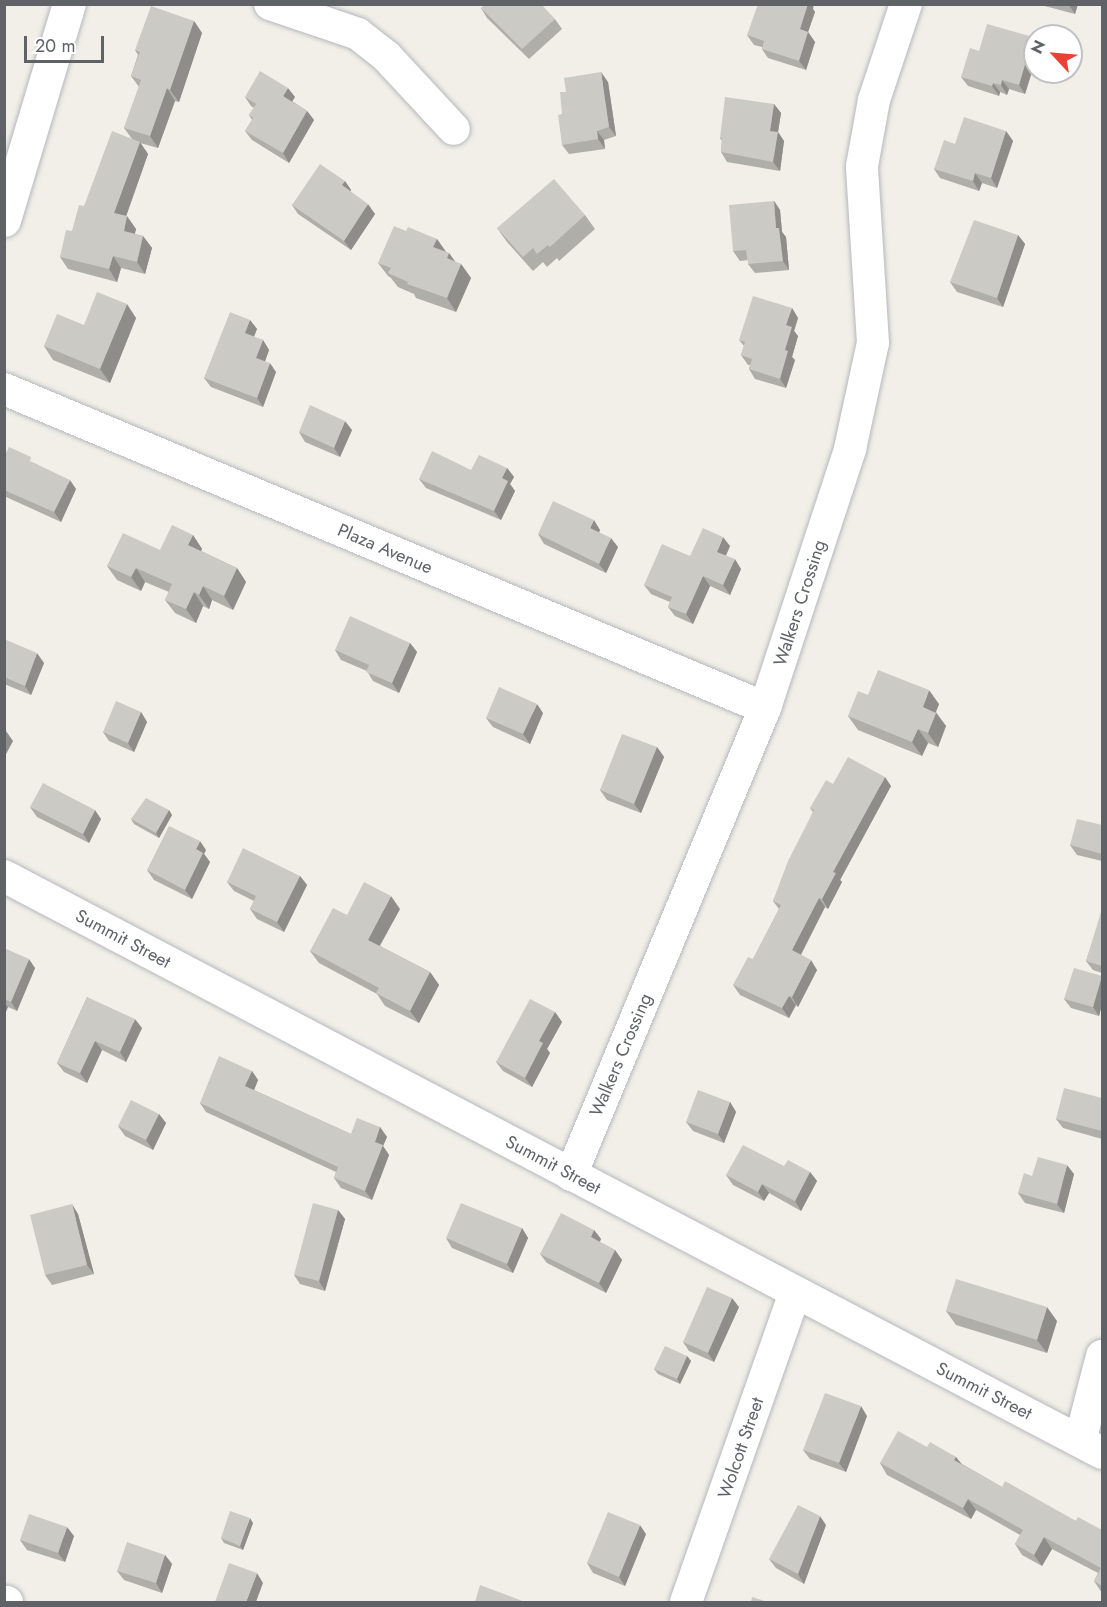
<!DOCTYPE html>
<style>
body{margin:0}
#map{position:relative;width:1107px;height:1607px;overflow:hidden;background:#f1efe8;font-family:Jost,sans-serif}
div>[style]{position:absolute}
.roads{filter:drop-shadow(0 0 2px #b5b8bc) drop-shadow(0 0 2px #b5b8bc)}
.street>*{height:32px;margin:-16px;padding:0 16px;transform-origin:16px;border-radius:16px;background:#fff}
.secondary>*{height:33px;margin:-16.5px;padding:0 16.5px;transform-origin:16.5px;border-radius:16.5px;background:#fff}
.wall>*{inset:0;background:#afaea9}
.shaded-wall>*{inset:0;background:#8f8d8a}
.building>*{inset:0;background:#cccac5}
span{translate:-50% -50%;white-space:nowrap;text-align:center;line-height:1.15;-webkit-text-stroke:4.5px #fff;paint-order:stroke}
.street-label{font-size:18px;color:#5f6368}
.frame{position:absolute;inset:0;border:6px solid #5f6368;pointer-events:none}
.north{position:absolute;left:1023px;top:24px;width:60px;height:60px;box-sizing:border-box;background:#fff;border:2px solid #bfc1c3;border-radius:50%;rotate:296deg;font-size:16px;font-weight:700;line-height:24px;text-align:center;color:#5f6368}
.north::after{content:'';display:block;margin:auto;width:21px;height:27px;background:#ea4335;clip-path:polygon(50% 0,100% 100%,50% 72%,0 100%)}
.scale{position:absolute;left:24px;top:36px;width:80px;height:27px;box-sizing:border-box;border:3px solid #5f6368;border-top:0;padding-left:8px;font-size:18px;line-height:21px;white-space:nowrap;color:#5f6368;-webkit-text-stroke:4px #fff;paint-order:stroke}
</style>
<div id="map">
<div class="roads">
<div class="street">
<div style="left:270px;top:4px;width:93px;rotate:18.8deg"></div>
<div style="left:358px;top:34px;width:37px;rotate:38deg"></div>
<div style="left:387px;top:57px;width:98px;rotate:47.1deg"></div>
<div style="left:4px;top:389px;width:825px;rotate:22.74deg"></div>
<div style="left:4px;top:876px;width:1240px;rotate:27.72deg"></div>
<div style="left:571px;top:1175px;width:506px;rotate:-67.44deg"></div>
<div style="left:765px;top:708px;width:273px;rotate:-71.8deg"></div>
<div style="left:850px;top:449px;width:108px;rotate:-77.8deg"></div>
<div style="left:873px;top:343px;width:177px;rotate:-93.6deg"></div>
<div style="left:862px;top:166px;width:67px;rotate:-79.7deg"></div>
<div style="left:874px;top:100px;width:101px;rotate:-71.6deg"></div>
<div style="left:1080px;top:1441px;width:88px;rotate:-75.5deg"></div>
<div style="left:4px;top:1602px;width:3px"></div>
<div style="left:686px;top:1602px;width:328px;rotate:-70.6deg"></div>
</div>
<div class="secondary">
<div style="left:4px;top:220px;width:226px;rotate:-73.3deg"></div>
</div>
</div>
<div class="wall">
<div style="clip-path:polygon(1037px 4px,1078px 4px,1075px 14px)"></div>
<div style="clip-path:polygon(481px 8px,555px 19px,562px 29px,529px 59px,487px 18px)"></div>
<div style="clip-path:polygon(813px 9px,815px 12px,808px 32px,815px 42px,806px 70px,768px 58px,762px 49px,762px 47px,754px 45px,747px 35px)"></div>
<div style="clip-path:polygon(194px 21px,202px 33px,179px 102px,175px 101px,158px 148px,140px 143px,148px 154px,126px 216px,136px 229px,135px 234px,143px 236px,152px 248px,145px 274px,121px 268px,117px 282px,68px 269px,60px 257px,84px 206px,132px 139px,124px 128px,139px 87px,131px 76px,138px 55px,135px 50px)"></div>
<div style="clip-path:polygon(1033px 37px,1035px 40px,1035px 62px,1025px 94px,1009px 89px,1007px 95px,1000px 92px,999px 96px,968px 86px,961px 77px,979px 51px)"></div>
<div style="clip-path:polygon(608px 82px,616px 136px,604px 140px,605px 149px,569px 154px,562px 145px,562px 114px)"></div>
<div style="clip-path:polygon(245px 97px,295px 97px,292px 101px,307px 111px,314px 120px,289px 163px,252px 140px,245px 131px,252px 120px,249px 115px,254px 108px,251px 106px)"></div>
<div style="clip-path:polygon(774px 104px,781px 113px,778px 132px,784px 141px,780px 171px,727px 162px,721px 152px,722px 141px,720px 138px)"></div>
<div style="clip-path:polygon(1006px 131px,1013px 141px,997px 188px,982px 183px,979px 191px,940px 178px,934px 169px,955px 144px)"></div>
<div style="clip-path:polygon(345px 181px,351px 190px,350px 192px,375px 214px,351px 250px,298px 214px,292px 205px)"></div>
<div style="clip-path:polygon(774px 201px,780px 210px,782px 232px,786px 237px,789px 270px,755px 273px,748px 264px,748px 260px,740px 261px,733px 251px)"></div>
<div style="clip-path:polygon(585px 215px,595px 229px,559px 261px,557px 258px,547px 267px,543px 262px,533px 271px,507px 242px,497px 228px)"></div>
<div style="clip-path:polygon(406px 231px,437px 239px,446px 252px,449px 253px,455px 262px,461px 264px,471px 278px,456px 312px,416px 298px,414px 294px,398px 287px,391px 278px,388px 276px,378px 263px)"></div>
<div style="clip-path:polygon(1018px 235px,1025px 244px,1003px 307px,957px 292px,950px 282px)"></div>
<div style="clip-path:polygon(792px 308px,798px 318px,794px 331px,798px 336px,792px 357px,795px 360px,786px 388px,755px 379px,749px 369px,750px 365px,748px 365px,741px 355px,744px 346px,739px 340px)"></div>
<div style="clip-path:polygon(136px 318px,110px 383px,53px 360px,44px 346px,84px 325px)"></div>
<div style="clip-path:polygon(250px 320px,257px 329px,254px 337px,263px 340px,269px 350px,265px 361px,276px 372px,263px 407px,211px 387px,204px 378px)"></div>
<div style="clip-path:polygon(352px 430px,340px 457px,305px 442px,299px 432px)"></div>
<div style="clip-path:polygon(4px 457px,36px 464px,76px 489px,61px 522px,4px 496px)"></div>
<div style="clip-path:polygon(507px 468px,514px 477px,510px 484px,515px 491px,501px 520px,426px 488px,419px 479px)"></div>
<div style="clip-path:polygon(600px 530px,599px 532px,618px 547px,606px 573px,544px 544px,538px 534px)"></div>
<div style="clip-path:polygon(193px 535px,202px 549px,201px 551px,237px 568px,246px 582px,233px 610px,212px 600px,209px 609px,203px 606px,196px 623px,175px 613px,165px 600px,169px 592px,145px 582px,141px 591px,117px 580px,107px 566px,160px 550px)"></div>
<div style="clip-path:polygon(730px 546px,726px 556px,741px 569px,730px 595px,710px 586px,693px 624px,675px 616px,668px 607px,670px 602px,651px 594px,644px 585px,690px 556px)"></div>
<div style="clip-path:polygon(4px 639px,44px 663px,31px 695px,4px 684px)"></div>
<div style="clip-path:polygon(410px 643px,417px 652px,399px 693px,373px 681px,367px 671px,341px 660px,335px 650px)"></div>
<div style="clip-path:polygon(868px 695px,939px 704px,936px 712px,946px 726px,938px 747px,928px 743px,922px 756px,858px 730px,848px 716px)"></div>
<div style="clip-path:polygon(141px 712px,147px 722px,134px 752px,109px 741px,103px 732px)"></div>
<div style="clip-path:polygon(543px 713px,530px 744px,493px 727px,486px 718px)"></div>
<div style="clip-path:polygon(657px 747px,664px 757px,641px 813px,607px 800px,600px 790px)"></div>
<div style="clip-path:polygon(833px 784px,891px 786px,840px 880px,842px 882px,828px 909px,825px 907px,801px 955px,817px 970px,798px 1007px,796px 1005px,789px 1018px,740px 995px,733px 985px,753px 959px,779px 909px,773px 901px,813px 812px,810px 808px)"></div>
<div style="clip-path:polygon(30px 807px,101px 819px,89px 843px,37px 817px)"></div>
<div style="clip-path:polygon(169px 810px,172px 815px,159px 838px,134px 824px,131px 819px)"></div>
<div style="clip-path:polygon(1102px 825px,1102px 861px,1077px 855px,1070px 845px)"></div>
<div style="clip-path:polygon(206px 850px,204px 854px,210px 862px,192px 899px,154px 880px,147px 870px)"></div>
<div style="clip-path:polygon(300px 876px,307px 885px,284px 932px,257px 919px,250px 909px,254px 901px,234px 891px,227px 882px)"></div>
<div style="clip-path:polygon(400px 909px,380px 946px,430px 972px,439px 985px,419px 1023px,385px 1006px,377px 994px,319px 963px,310px 951px,347px 915px)"></div>
<div style="clip-path:polygon(1102px 913px,1102px 973px,1093px 970px,1086px 961px)"></div>
<div style="clip-path:polygon(4px 948px,35px 968px,17px 1011px,8px 1007px,4px 1016px)"></div>
<div style="clip-path:polygon(1102px 976px,1102px 1005px,1099px 1016px,1071px 1008px,1064px 999px)"></div>
<div style="clip-path:polygon(87px 997px,142px 1028px,126px 1062px,102px 1050px,87px 1083px,64px 1072px,57px 1063px)"></div>
<div style="clip-path:polygon(555px 1012px,562px 1022px,547px 1049px,550px 1053px,532px 1087px,503px 1071px,496px 1062px)"></div>
<div style="clip-path:polygon(252px 1071px,258px 1080px,254px 1090px,351px 1134px,380px 1127px,387px 1137px,383px 1146px,389px 1155px,372px 1200px,341px 1188px,334px 1178px,336px 1172px,206px 1112px,200px 1103px)"></div>
<div style="clip-path:polygon(1102px 1098px,1102px 1139px,1063px 1128px,1056px 1119px)"></div>
<div style="clip-path:polygon(730px 1102px,736px 1112px,724px 1143px,693px 1131px,686px 1122px)"></div>
<div style="clip-path:polygon(159px 1114px,166px 1123px,153px 1150px,125px 1136px,118px 1126px)"></div>
<div style="clip-path:polygon(784px 1166px,810px 1172px,817px 1181px,801px 1211px,769px 1193px,764px 1201px,733px 1185px,726px 1175px)"></div>
<div style="clip-path:polygon(1074px 1174px,1064px 1213px,1025px 1203px,1018px 1193px,1032px 1176px)"></div>
<div style="clip-path:polygon(338px 1210px,345px 1219px,325px 1291px,300px 1284px,294px 1275px)"></div>
<div style="clip-path:polygon(78px 1214px,94px 1274px,52px 1285px,45px 1275px)"></div>
<div style="clip-path:polygon(522px 1228px,528px 1238px,513px 1273px,452px 1248px,446px 1238px)"></div>
<div style="clip-path:polygon(594px 1230px,601px 1239px,600px 1242px,615px 1250px,622px 1260px,606px 1293px,547px 1263px,540px 1254px)"></div>
<div style="clip-path:polygon(739px 1307px,714px 1362px,689px 1351px,683px 1342px)"></div>
<div style="clip-path:polygon(946px 1311px,1057px 1321px,1047px 1353px,956px 1325px)"></div>
<div style="clip-path:polygon(687px 1356px,691px 1361px,680px 1384px,658px 1374px,654px 1369px)"></div>
<div style="clip-path:polygon(867px 1416px,846px 1472px,810px 1459px,803px 1450px)"></div>
<div style="clip-path:polygon(927px 1447px,956px 1457px,962px 1464px,1002px 1487px,1076px 1521px,1102px 1530px,1102px 1593px,1094px 1581px,1098px 1573px,1052px 1549px,1042px 1566px,1022px 1555px,1015px 1544px,1020px 1535px,976px 1510px,971px 1519px,887px 1475px,880px 1463px)"></div>
<div style="clip-path:polygon(253px 1523px,243px 1550px,224px 1543px,221px 1538px)"></div>
<div style="clip-path:polygon(826px 1525px,804px 1584px,776px 1568px,769px 1559px)"></div>
<div style="clip-path:polygon(646px 1534px,625px 1586px,593px 1573px,587px 1563px)"></div>
<div style="clip-path:polygon(74px 1536px,65px 1562px,27px 1550px,20px 1540px)"></div>
<div style="clip-path:polygon(165px 1555px,172px 1564px,162px 1593px,124px 1580px,117px 1571px)"></div>
</div>
<div class="shaded-wall">
<div style="clip-path:polygon(807px 4px,814px 4px,813px 9px,815px 12px,808px 32px,815px 42px,806px 70px,799px 61px,800px 29px)"></div>
<div style="clip-path:polygon(1078px 4px,1075px 14px,1069px 5px)"></div>
<div style="clip-path:polygon(194px 21px,202px 33px,179px 102px,170px 90px)"></div>
<div style="clip-path:polygon(1033px 37px,1035px 40px,1035px 62px,1025px 94px,1019px 85px)"></div>
<div style="clip-path:polygon(601px 72px,608px 82px,616px 136px,609px 127px)"></div>
<div style="clip-path:polygon(1002px 80px,1009px 89px,1007px 95px,1001px 85px)"></div>
<div style="clip-path:polygon(993px 83px,1000px 92px,999px 96px,992px 86px)"></div>
<div style="clip-path:polygon(167px 88px,175px 101px,158px 148px,150px 136px)"></div>
<div style="clip-path:polygon(288px 88px,295px 97px,290px 105px,283px 96px)"></div>
<div style="clip-path:polygon(774px 104px,781px 113px,778px 132px,784px 141px,780px 171px,773px 162px,770px 131px)"></div>
<div style="clip-path:polygon(307px 111px,314px 120px,289px 163px,283px 153px)"></div>
<div style="clip-path:polygon(597px 131px,604px 140px,605px 149px,598px 139px)"></div>
<div style="clip-path:polygon(1006px 131px,1013px 141px,997px 188px,991px 178px)"></div>
<div style="clip-path:polygon(140px 142px,148px 154px,123px 225px,114px 213px)"></div>
<div style="clip-path:polygon(975px 173px,982px 183px,979px 191px,973px 181px)"></div>
<div style="clip-path:polygon(345px 181px,351px 190px,348px 195px,342px 185px)"></div>
<div style="clip-path:polygon(774px 201px,780px 210px,782px 232px,786px 237px,789px 270px,783px 261px,776px 228px)"></div>
<div style="clip-path:polygon(368px 204px,375px 214px,351px 250px,344px 241px)"></div>
<div style="clip-path:polygon(127px 216px,136px 229px,132px 243px,124px 231px)"></div>
<div style="clip-path:polygon(1018px 235px,1025px 244px,1003px 307px,997px 298px)"></div>
<div style="clip-path:polygon(143px 236px,152px 248px,145px 274px,137px 262px)"></div>
<div style="clip-path:polygon(437px 239px,446px 252px,433px 247px)"></div>
<div style="clip-path:polygon(449px 253px,459px 267px,447px 258px)"></div>
<div style="clip-path:polygon(113px 256px,121px 268px,117px 282px,109px 269px)"></div>
<div style="clip-path:polygon(461px 264px,471px 278px,456px 312px,447px 298px)"></div>
<div style="clip-path:polygon(127px 304px,136px 318px,110px 383px,100px 369px)"></div>
<div style="clip-path:polygon(792px 308px,798px 318px,794px 331px,798px 336px,792px 357px,795px 360px,786px 388px,780px 379px,785px 350px,786px 325px)"></div>
<div style="clip-path:polygon(250px 320px,257px 329px,251px 343px,245px 333px)"></div>
<div style="clip-path:polygon(263px 340px,269px 350px,263px 367px,256px 358px)"></div>
<div style="clip-path:polygon(270px 363px,276px 372px,263px 407px,257px 398px)"></div>
<div style="clip-path:polygon(345px 421px,352px 430px,340px 457px,334px 448px)"></div>
<div style="clip-path:polygon(507px 468px,514px 477px,510px 484px,515px 491px,501px 520px,494px 511px,502px 478px)"></div>
<div style="clip-path:polygon(70px 480px,76px 489px,61px 522px,54px 512px)"></div>
<div style="clip-path:polygon(594px 520px,600px 530px,596px 538px,590px 528px)"></div>
<div style="clip-path:polygon(193px 535px,202px 549px,197px 559px,188px 545px)"></div>
<div style="clip-path:polygon(723px 537px,730px 546px,723px 561px,717px 552px)"></div>
<div style="clip-path:polygon(611px 538px,618px 547px,606px 573px,599px 564px)"></div>
<div style="clip-path:polygon(735px 559px,741px 569px,730px 595px,723px 585px)"></div>
<div style="clip-path:polygon(136px 568px,145px 582px,141px 591px,131px 577px)"></div>
<div style="clip-path:polygon(237px 568px,246px 582px,233px 610px,224px 596px)"></div>
<div style="clip-path:polygon(703px 576px,710px 586px,693px 624px,686px 614px)"></div>
<div style="clip-path:polygon(203px 586px,212px 600px,209px 609px,199px 595px)"></div>
<div style="clip-path:polygon(194px 592px,203px 606px,196px 623px,186px 609px)"></div>
<div style="clip-path:polygon(410px 643px,417px 652px,399px 693px,392px 683px)"></div>
<div style="clip-path:polygon(37px 653px,44px 663px,31px 695px,25px 686px)"></div>
<div style="clip-path:polygon(929px 690px,939px 704px,932px 721px,923px 707px)"></div>
<div style="clip-path:polygon(537px 704px,543px 713px,530px 744px,523px 734px)"></div>
<div style="clip-path:polygon(141px 712px,147px 722px,134px 752px,128px 743px)"></div>
<div style="clip-path:polygon(936px 713px,946px 726px,938px 747px,928px 733px)"></div>
<div style="clip-path:polygon(918px 729px,928px 743px,922px 756px,912px 742px)"></div>
<div style="clip-path:polygon(6px 731px,13px 741px,4px 758px,4px 735px)"></div>
<div style="clip-path:polygon(657px 747px,664px 757px,641px 813px,634px 804px)"></div>
<div style="clip-path:polygon(885px 777px,891px 786px,840px 880px,842px 882px,828px 909px,822px 899px,833px 872px)"></div>
<div style="clip-path:polygon(95px 810px,101px 819px,89px 843px,83px 834px)"></div>
<div style="clip-path:polygon(169px 810px,172px 815px,159px 838px,156px 833px)"></div>
<div style="clip-path:polygon(200px 841px,206px 850px,204px 854px,210px 862px,192px 899px,185px 890px,196px 849px)"></div>
<div style="clip-path:polygon(300px 876px,307px 885px,284px 932px,277px 922px)"></div>
<div style="clip-path:polygon(391px 896px,400px 909px,376px 952px,368px 940px)"></div>
<div style="clip-path:polygon(819px 898px,825px 907px,798px 960px,792px 950px)"></div>
<div style="clip-path:polygon(29px 959px,35px 968px,17px 1011px,11px 1002px)"></div>
<div style="clip-path:polygon(811px 960px,817px 970px,798px 1007px,792px 997px)"></div>
<div style="clip-path:polygon(430px 972px,439px 985px,419px 1023px,410px 1011px)"></div>
<div style="clip-path:polygon(1102px 976px,1102px 1005px,1099px 1016px,1093px 1007px)"></div>
<div style="clip-path:polygon(789px 996px,796px 1005px,789px 1018px,782px 1008px)"></div>
<div style="clip-path:polygon(4px 1002px,8px 1007px,4px 1016px)"></div>
<div style="clip-path:polygon(555px 1012px,562px 1022px,547px 1049px,550px 1053px,532px 1087px,525px 1078px,539px 1041px)"></div>
<div style="clip-path:polygon(135px 1019px,142px 1028px,126px 1062px,120px 1052px)"></div>
<div style="clip-path:polygon(95px 1041px,102px 1050px,87px 1083px,80px 1073px)"></div>
<div style="clip-path:polygon(252px 1071px,258px 1080px,252px 1095px,245px 1086px)"></div>
<div style="clip-path:polygon(730px 1102px,736px 1112px,724px 1143px,718px 1134px)"></div>
<div style="clip-path:polygon(159px 1114px,166px 1123px,153px 1150px,146px 1140px)"></div>
<div style="clip-path:polygon(380px 1127px,387px 1137px,383px 1146px,389px 1155px,372px 1200px,365px 1191px,375px 1142px)"></div>
<div style="clip-path:polygon(1067px 1165px,1074px 1174px,1064px 1213px,1057px 1204px)"></div>
<div style="clip-path:polygon(810px 1172px,817px 1181px,801px 1211px,795px 1201px)"></div>
<div style="clip-path:polygon(762px 1184px,769px 1193px,764px 1201px,758px 1192px)"></div>
<div style="clip-path:polygon(72px 1204px,78px 1214px,94px 1274px,87px 1265px)"></div>
<div style="clip-path:polygon(338px 1210px,345px 1219px,325px 1291px,319px 1281px)"></div>
<div style="clip-path:polygon(522px 1228px,528px 1238px,513px 1273px,507px 1264px)"></div>
<div style="clip-path:polygon(594px 1230px,601px 1239px,597px 1246px,591px 1237px)"></div>
<div style="clip-path:polygon(615px 1250px,622px 1260px,606px 1293px,599px 1283px)"></div>
<div style="clip-path:polygon(732px 1298px,739px 1307px,714px 1362px,708px 1353px)"></div>
<div style="clip-path:polygon(1047px 1307px,1057px 1321px,1047px 1353px,1037px 1340px)"></div>
<div style="clip-path:polygon(687px 1356px,691px 1361px,680px 1384px,677px 1379px)"></div>
<div style="clip-path:polygon(861px 1406px,867px 1416px,846px 1472px,839px 1463px)"></div>
<div style="clip-path:polygon(956px 1457px,964px 1468px,954px 1460px)"></div>
<div style="clip-path:polygon(968px 1499px,976px 1510px,971px 1519px,963px 1508px)"></div>
<div style="clip-path:polygon(820px 1516px,826px 1525px,804px 1584px,798px 1574px)"></div>
<div style="clip-path:polygon(250px 1518px,253px 1523px,243px 1550px,240px 1546px)"></div>
<div style="clip-path:polygon(640px 1525px,646px 1534px,625px 1586px,619px 1577px)"></div>
<div style="clip-path:polygon(67px 1527px,74px 1536px,65px 1562px,58px 1553px)"></div>
<div style="clip-path:polygon(1044px 1537px,1052px 1549px,1042px 1566px,1034px 1555px)"></div>
<div style="clip-path:polygon(165px 1555px,172px 1564px,162px 1593px,156px 1583px)"></div>
<div style="clip-path:polygon(257px 1573px,263px 1583px,256px 1602px,246px 1602px)"></div>
</div>
<div class="building">
<div style="clip-path:polygon(485px 4px,541px 4px,555px 19px,522px 49px,481px 8px)"></div>
<div style="clip-path:polygon(758px 4px,808px 4px,800px 29px,808px 32px,799px 61px,762px 49px,764px 41px,747px 35px)"></div>
<div style="clip-path:polygon(151px 6px,194px 21px,170px 90px,167px 88px,150px 136px,124px 128px,141px 80px,131px 76px,140px 52px,135px 50px)"></div>
<div style="clip-path:polygon(987px 24px,1033px 37px,1019px 85px,1002px 80px,1001px 85px,993px 83px,992px 86px,961px 77px,970px 48px,979px 51px)"></div>
<div style="clip-path:polygon(260px 71px,288px 88px,283px 96px,307px 111px,283px 153px,245px 131px,253px 118px,249px 115px,256px 104px,245px 97px)"></div>
<div style="clip-path:polygon(601px 72px,609px 127px,597px 131px,598px 139px,562px 145px,558px 115px,562px 114px,560px 92px,566px 92px,564px 78px)"></div>
<div style="clip-path:polygon(725px 97px,774px 104px,770px 131px,778px 132px,773px 162px,721px 152px,722px 138px,720px 138px)"></div>
<div style="clip-path:polygon(964px 117px,1006px 131px,991px 178px,975px 173px,973px 181px,934px 169px,944px 140px,955px 144px)"></div>
<div style="clip-path:polygon(112px 131px,140px 142px,114px 213px,127px 216px,124px 231px,143px 236px,137px 262px,113px 256px,109px 269px,60px 257px,66px 230px,72px 231px,79px 205px,84px 206px)"></div>
<div style="clip-path:polygon(320px 164px,345px 181px,342px 185px,368px 204px,344px 241px,292px 205px)"></div>
<div style="clip-path:polygon(554px 179px,585px 215px,550px 247px,548px 245px,537px 254px,533px 248px,523px 257px,497px 228px)"></div>
<div style="clip-path:polygon(774px 201px,776px 228px,779px 228px,783px 261px,748px 264px,746px 250px,733px 251px,729px 205px)"></div>
<div style="clip-path:polygon(974px 220px,1018px 235px,997px 298px,950px 282px)"></div>
<div style="clip-path:polygon(394px 226px,406px 231px,408px 227px,437px 239px,433px 247px,449px 253px,447px 258px,461px 264px,447px 298px,407px 284px,408px 282px,388px 273px,391px 268px,378px 263px)"></div>
<div style="clip-path:polygon(97px 292px,127px 304px,100px 369px,44px 346px,57px 314px,84px 325px)"></div>
<div style="clip-path:polygon(753px 296px,792px 308px,786px 325px,792px 327px,785px 350px,788px 351px,780px 379px,749px 369px,752px 359px,741px 355px,745px 342px,739px 340px)"></div>
<div style="clip-path:polygon(230px 312px,250px 320px,245px 333px,263px 340px,256px 358px,270px 363px,257px 398px,204px 378px)"></div>
<div style="clip-path:polygon(310px 405px,345px 421px,334px 448px,299px 432px)"></div>
<div style="clip-path:polygon(9px 447px,31px 457px,30px 461px,70px 480px,54px 512px,4px 490px,4px 457px)"></div>
<div style="clip-path:polygon(432px 451px,471px 470px,479px 455px,507px 468px,502px 478px,508px 481px,494px 511px,419px 479px)"></div>
<div style="clip-path:polygon(553px 501px,594px 520px,590px 528px,611px 538px,599px 564px,538px 534px)"></div>
<div style="clip-path:polygon(172px 525px,193px 535px,188px 545px,237px 568px,224px 596px,203px 586px,199px 595px,194px 592px,186px 609px,165px 600px,172px 584px,136px 568px,131px 577px,107px 566px,123px 533px,160px 550px)"></div>
<div style="clip-path:polygon(703px 528px,723px 537px,717px 552px,735px 559px,723px 585px,703px 576px,686px 614px,668px 607px,672px 597px,644px 585px,662px 544px,690px 556px)"></div>
<div style="clip-path:polygon(350px 616px,410px 643px,392px 683px,366px 672px,369px 665px,335px 650px)"></div>
<div style="clip-path:polygon(4px 639px,37px 653px,25px 686px,4px 677px)"></div>
<div style="clip-path:polygon(878px 670px,929px 690px,923px 707px,936px 713px,928px 733px,918px 729px,912px 742px,848px 716px,858px 691px,868px 695px)"></div>
<div style="clip-path:polygon(499px 687px,537px 704px,523px 734px,486px 718px)"></div>
<div style="clip-path:polygon(116px 701px,141px 712px,128px 743px,103px 732px)"></div>
<div style="clip-path:polygon(622px 734px,657px 747px,634px 804px,600px 790px)"></div>
<div style="clip-path:polygon(848px 757px,885px 777px,833px 872px,836px 873px,822px 899px,819px 898px,792px 950px,811px 960px,792px 997px,789px 996px,782px 1008px,733px 985px,748px 957px,753px 959px,781px 905px,773px 901px,788px 861px,814px 810px,810px 808px,826px 780px,833px 784px)"></div>
<div style="clip-path:polygon(43px 783px,95px 810px,83px 834px,30px 807px)"></div>
<div style="clip-path:polygon(146px 798px,169px 810px,156px 833px,131px 819px)"></div>
<div style="clip-path:polygon(1077px 819px,1102px 825px,1102px 854px,1070px 845px)"></div>
<div style="clip-path:polygon(169px 826px,200px 841px,196px 849px,203px 853px,185px 890px,147px 870px)"></div>
<div style="clip-path:polygon(243px 848px,300px 876px,277px 922px,250px 909px,256px 896px,227px 882px)"></div>
<div style="clip-path:polygon(364px 882px,391px 896px,368px 940px,430px 972px,410px 1011px,376px 993px,379px 988px,310px 951px,333px 908px,347px 915px)"></div>
<div style="clip-path:polygon(1101px 912px,1102px 913px,1102px 966px,1086px 961px)"></div>
<div style="clip-path:polygon(4px 948px,29px 959px,11px 1002px,4px 999px)"></div>
<div style="clip-path:polygon(1074px 968px,1102px 976px,1093px 1007px,1064px 999px)"></div>
<div style="clip-path:polygon(87px 997px,135px 1019px,120px 1052px,95px 1041px,80px 1073px,57px 1063px)"></div>
<div style="clip-path:polygon(530px 999px,555px 1012px,539px 1041px,543px 1043px,525px 1078px,496px 1062px)"></div>
<div style="clip-path:polygon(219px 1056px,252px 1071px,245px 1086px,351px 1134px,357px 1118px,380px 1127px,375px 1142px,383px 1145px,365px 1191px,334px 1178px,338px 1167px,200px 1103px)"></div>
<div style="clip-path:polygon(1064px 1088px,1102px 1098px,1102px 1131px,1056px 1119px)"></div>
<div style="clip-path:polygon(698px 1090px,730px 1102px,718px 1134px,686px 1122px)"></div>
<div style="clip-path:polygon(131px 1100px,159px 1114px,146px 1140px,118px 1126px)"></div>
<div style="clip-path:polygon(743px 1145px,784px 1166px,788px 1160px,810px 1172px,795px 1201px,762px 1184px,758px 1192px,726px 1175px)"></div>
<div style="clip-path:polygon(1038px 1157px,1067px 1165px,1057px 1204px,1018px 1193px,1024px 1173px,1032px 1176px)"></div>
<div style="clip-path:polygon(313px 1203px,338px 1210px,319px 1281px,294px 1275px)"></div>
<div style="clip-path:polygon(461px 1203px,522px 1228px,507px 1264px,446px 1238px)"></div>
<div style="clip-path:polygon(72px 1204px,87px 1265px,45px 1275px,30px 1215px)"></div>
<div style="clip-path:polygon(561px 1213px,594px 1230px,591px 1237px,615px 1250px,599px 1283px,540px 1254px)"></div>
<div style="clip-path:polygon(956px 1279px,1047px 1307px,1037px 1340px,946px 1311px)"></div>
<div style="clip-path:polygon(707px 1287px,732px 1298px,708px 1353px,683px 1342px)"></div>
<div style="clip-path:polygon(665px 1346px,687px 1356px,677px 1379px,654px 1369px)"></div>
<div style="clip-path:polygon(825px 1393px,861px 1406px,839px 1463px,803px 1450px)"></div>
<div style="clip-path:polygon(898px 1431px,927px 1447px,930px 1442px,956px 1457px,954px 1460px,1002px 1487px,1005px 1481px,1076px 1521px,1078px 1517px,1102px 1530px,1102px 1586px,1094px 1581px,1101px 1568px,1044px 1537px,1034px 1555px,1015px 1544px,1023px 1530px,968px 1499px,963px 1508px,880px 1463px)"></div>
<div style="clip-path:polygon(798px 1505px,820px 1516px,798px 1574px,769px 1559px)"></div>
<div style="clip-path:polygon(230px 1511px,250px 1518px,240px 1546px,221px 1538px)"></div>
<div style="clip-path:polygon(608px 1512px,640px 1525px,619px 1577px,587px 1563px)"></div>
<div style="clip-path:polygon(29px 1514px,67px 1527px,58px 1553px,20px 1540px)"></div>
<div style="clip-path:polygon(127px 1542px,165px 1555px,156px 1583px,117px 1571px)"></div>
<div style="clip-path:polygon(229px 1563px,257px 1573px,246px 1602px,215px 1602px)"></div>
<div style="clip-path:polygon(480px 1585px,525px 1602px,475px 1602px)"></div>
<div style="clip-path:polygon(752px 1597px,768px 1602px,751px 1602px)"></div>
</div>
<div class="street-label">
<span style="left:385px;top:549px;rotate:23deg">Plaza Avenue</span>
<span style="left:800px;top:603px;rotate:-72deg">Walkers Crossing</span>
<span style="left:123px;top:939px;rotate:28deg">Summit Street</span>
<span style="left:621px;top:1055px;rotate:-67deg">Walkers Crossing</span>
<span style="left:553px;top:1165px;rotate:28deg">Summit Street</span>
<span style="left:984px;top:1391px;rotate:27deg">Summit Street</span>
<span style="left:741px;top:1448px;rotate:-71deg">Wolcott Street</span>
</div>
<div class="frame"></div>
<div class="north">N</div>
<div class="scale">20 m</div>
</div>
